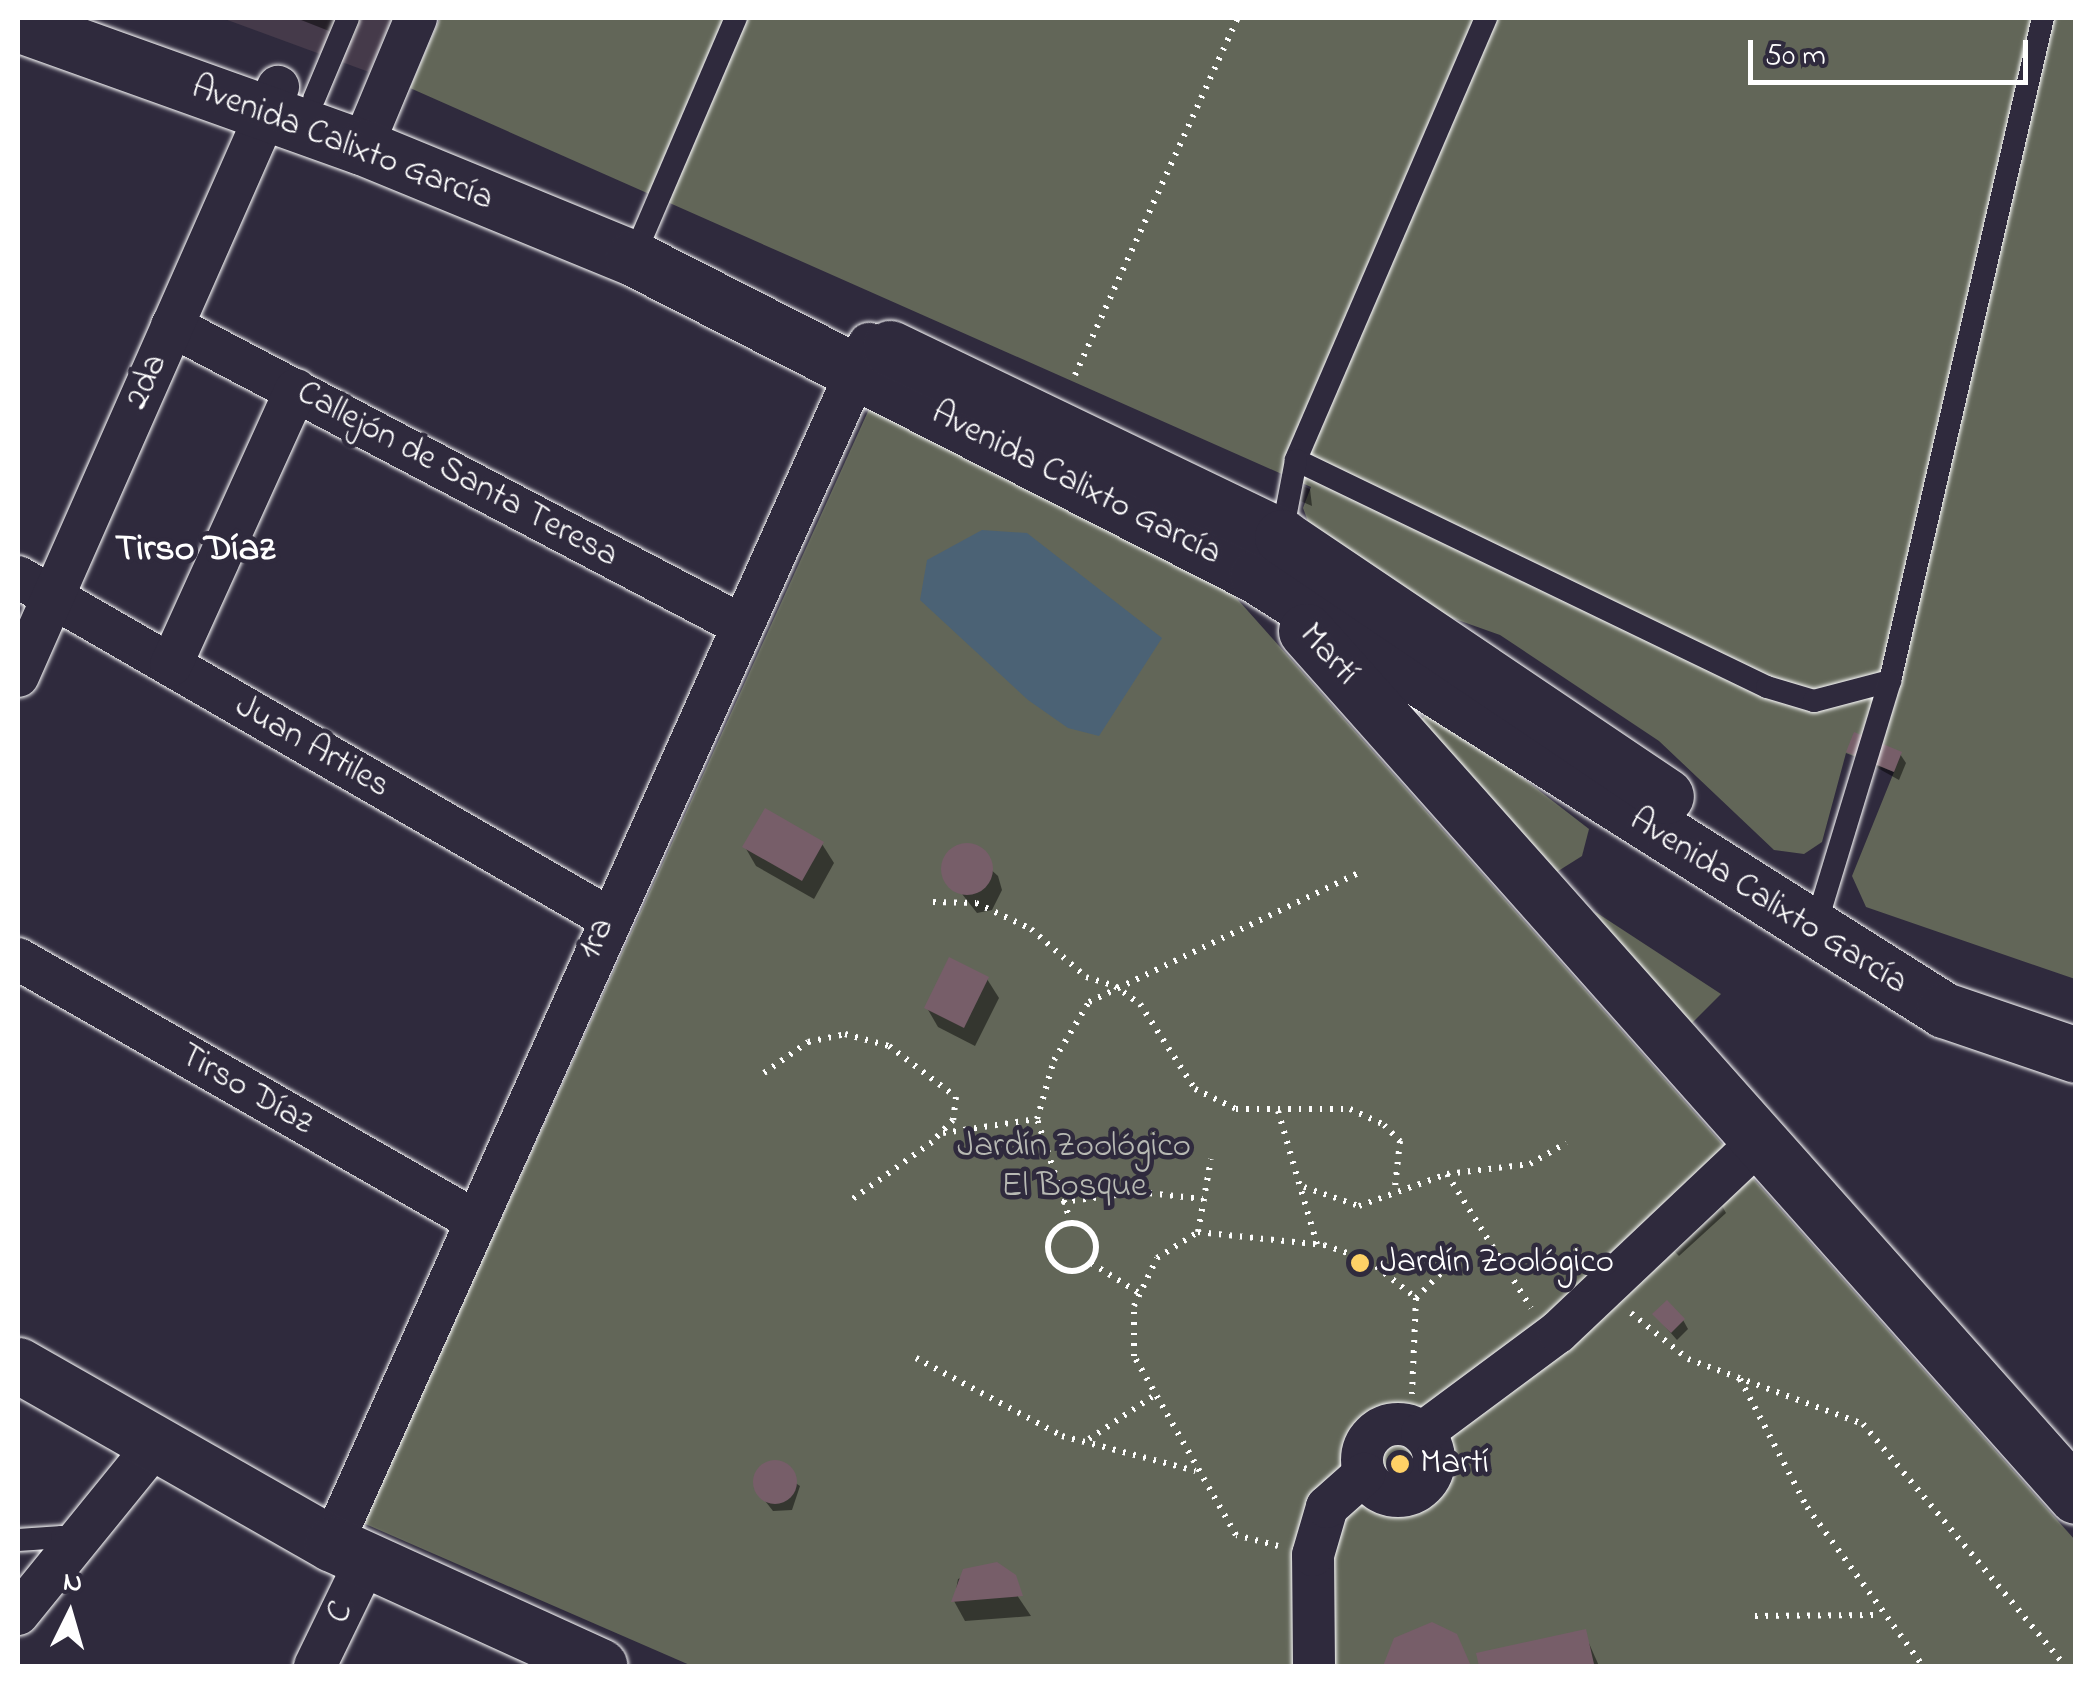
<!DOCTYPE html>
<meta charset="utf-8">
<style>
body{margin:0}
#map{position:relative;width:2093px;height:1684px;overflow:hidden;background:#2f2a3d;font-family:"Indie Flower",sans-serif}
div>[style]{position:absolute}
.built>*{inset:0;background:#453a4a}
.green>*{inset:0;background:#626658}
.water>*{inset:0;background:#4b6275}
.shadow>*{inset:0;background:#0007}
.building>*{inset:0;background:#775e69}
.round{border-radius:50%}
.path>*{height:6px;margin-top:-3px;transform-origin:0;background:repeating-linear-gradient(90deg,#fff 0 2.5px,transparent 0 10.5px)}
.path>.ring{margin:-3px;padding:0;box-sizing:content-box;background:none;border:6px solid #fff;border-radius:50%}
.roads{filter:drop-shadow(0 0 2px #fff) drop-shadow(0 0 2px #fff)}
.lane>*{height:22px;margin:-11px;padding:0 11px;transform-origin:11px;border-radius:11px;background:#2f2a3d}
.street>*{height:42px;margin:-21px;padding:0 21px;transform-origin:21px;border-radius:21px;background:#2f2a3d}
.street>.ring{margin:-21px;padding:0;box-sizing:content-box;background:none;border:42px solid #2f2a3d;border-radius:50%}
.secondary>*{height:55px;margin:-27.5px;padding:0 27.5px;transform-origin:27.5px;border-radius:27.5px;background:#2f2a3d}
.dots>*{width:28px;height:28px;translate:-50% -50%;box-sizing:border-box;border:5px solid #2f2a3d;border-radius:50%}
span{translate:-50% -50%;white-space:nowrap;text-align:center;line-height:1.15;-webkit-text-stroke:9px #2f2a3d;paint-order:stroke}
.street-label{font-size:35px;color:#fff}
.park-label{font-size:35px;color:#b8bab4}
.poi-label{font-size:35px;color:#fff}
.left{translate:0 -50%;text-align:left}
.neighbourhood-label{font-size:38px;color:#fff;font-weight:700}
.frame{position:absolute;inset:0;border:20px solid #fff;pointer-events:none}
.north{position:absolute;left:20px;top:1564px;width:100px;height:100px;-webkit-text-stroke:8px #2f2a3d;paint-order:stroke;rotate:5deg;font-size:28px;font-weight:700;line-height:40px;text-align:center;color:#fff}
.north::after{content:'';display:block;margin:auto;width:35px;height:45px;background:#fff;clip-path:polygon(50% 0,100% 100%,50% 72%,0 100%)}
.scale{position:absolute;left:1748px;top:40px;width:280px;height:45px;box-sizing:border-box;border:5px solid #fff;border-top:0;padding-left:12px;font-size:30px;line-height:35px;white-space:nowrap;color:#fff;-webkit-text-stroke:8px #2f2a3d;paint-order:stroke}
</style>
<div id="map">
<div class="built">
<div style="clip-path:polygon(222px 18px,392px 18px,369px 72px)"></div>
</div>
<div class="green">
<div style="clip-path:polygon(440px 18px,2075px 18px,2075px 979px,1866px 907px,1852px 876px,1894px 772px,1846px 753px,1822px 842px,1804px 854px,1774px 850px,1659px 741px,1500px 635px,1424px 608px,1310px 527px,1303px 508px,1311px 487px,410px 88px)"></div>
<div style="clip-path:polygon(875px 396px,1223px 583px,2075px 1540px,2075px 1666px,692px 1666px,363px 1523px)"></div>
<div style="clip-path:polygon(1434px 709px,1589px 829px,1582px 856px,1555px 873px,1420px 720px)"></div>
<div style="clip-path:polygon(1594px 911px,1721px 994px,1683px 1032px)"></div>
</div>
<div class="water">
<div style="clip-path:polygon(982px 530px,1027px 533px,1162px 638px,1099px 736px,1068px 728px,1028px 700px,920px 600px,927px 560px)"></div>
</div>
<div class="shadow">
<div style="clip-path:polygon(296px 18px,360px 18px,361px 19px,352px 40px)"></div>
<div style="clip-path:polygon(1280px 477px,1310px 489px,1312px 506px,1282px 493px)"></div>
<div style="clip-path:polygon(1849px 752px,1900px 754px,1906px 763px,1899px 780px)"></div>
<div style="clip-path:polygon(822px 844px,834px 863px,814px 899px,756px 866px,745px 847px)"></div>
<div style="clip-path:polygon(966px 847px,998px 876px,1002px 890px,992px 910px,977px 913px,944px 871px)"></div>
<div style="clip-path:polygon(987px 979px,999px 998px,975px 1046px,938px 1027px,927px 1008px)"></div>
<div style="clip-path:polygon(1721px 1204px,1726px 1213px,1679px 1256px,1658px 1234px)"></div>
<div style="clip-path:polygon(1655px 1315px,1683px 1320px,1688px 1329px,1677px 1340px)"></div>
<div style="clip-path:polygon(768px 1465px,800px 1486px,792px 1510px,773px 1511px,758px 1492px)"></div>
<div style="clip-path:polygon(996px 1564px,1031px 1616px,965px 1621px,954px 1601px,958px 1579px)"></div>
<div style="clip-path:polygon(1584px 1632px,1599px 1666px,1481px 1666px,1479px 1655px)"></div>
</div>
<div class="building">
<div style="clip-path:polygon(1854px 732px,1902px 752px,1894px 772px,1846px 752px)"></div>
<div style="clip-path:polygon(765px 808px,824px 842px,802px 881px,742px 847px)"></div>
<div class="round" style="left:941px;top:843px;width:52px;height:52px"></div>
<div style="clip-path:polygon(949px 957px,989px 977px,964px 1028px,924px 1008px)"></div>
<div style="clip-path:polygon(1667px 1300px,1685px 1319px,1671px 1333px,1652px 1314px)"></div>
<div class="round" style="left:753px;top:1460px;width:44px;height:44px"></div>
<div style="clip-path:polygon(997px 1562px,1016px 1575px,1023px 1596px,951px 1602px,963px 1569px)"></div>
<div style="clip-path:polygon(1432px 1622px,1457px 1634px,1471px 1666px,1383px 1666px,1394px 1638px)"></div>
<div style="clip-path:polygon(1586px 1629px,1594px 1664px,1479px 1666px,1476px 1653px)"></div>
</div>
<div class="path">
<div style="left:1075px;top:375px;width:392px;rotate:-65.5deg"></div>
<div style="left:933px;top:902px;width:43px;rotate:1.3deg"></div>
<div style="left:976px;top:903px;width:61px;rotate:25.3deg"></div>
<div style="left:1031px;top:929px;width:73px;rotate:41.1deg"></div>
<div style="left:1086px;top:977px;width:30px;rotate:17deg"></div>
<div style="left:1115px;top:986px;width:31px;rotate:36deg"></div>
<div style="left:1140px;top:1004px;width:101px;rotate:57.1deg"></div>
<div style="left:1195px;top:1089px;width:46px;rotate:26deg"></div>
<div style="left:1236px;top:1109px;width:114px"></div>
<div style="left:1350px;top:1109px;width:38px;rotate:25deg"></div>
<div style="left:1384px;top:1125px;width:23px;rotate:45deg"></div>
<div style="left:1400px;top:1141px;width:46px;rotate:96.2deg"></div>
<div style="left:764px;top:1073px;width:54px;rotate:-35.2deg"></div>
<div style="left:808px;top:1042px;width:38px;rotate:-12deg"></div>
<div style="left:845px;top:1034px;width:46px;rotate:15.3deg"></div>
<div style="left:889px;top:1046px;width:84px;rotate:37.3deg"></div>
<div style="left:956px;top:1097px;width:23px;rotate:97deg"></div>
<div style="left:953px;top:1120px;width:30px;rotate:134deg"></div>
<div style="left:932px;top:1142px;width:101px;rotate:144.3deg"></div>
<div style="left:1278px;top:1111px;width:139px;rotate:73.7deg"></div>
<div style="left:943px;top:1133px;width:95px;rotate:-8.5deg"></div>
<div style="left:1447px;top:1174px;width:158px;rotate:57.9deg"></div>
<div style="left:1304px;top:1187px;width:58px;rotate:19.1deg"></div>
<div style="left:1359px;top:1206px;width:94px;rotate:-20deg"></div>
<div style="left:1447px;top:1174px;width:84px;rotate:-6.9deg"></div>
<div style="left:1530px;top:1164px;width:42px;rotate:-30.3deg"></div>
<div style="left:1062px;top:1202px;width:78px;rotate:-7.4deg"></div>
<div style="left:1139px;top:1192px;width:64px;rotate:6.2deg"></div>
<div class="ring" style="left:1048px;top:1223px;width:42px;height:42px"></div>
<div style="left:1071px;top:1223px;width:109px;rotate:-108.1deg"></div>
<div style="left:1037px;top:1119px;width:61px;rotate:-73.9deg"></div>
<div style="left:1054px;top:1060px;width:68px;rotate:-58.9deg"></div>
<div style="left:1089px;top:1002px;width:301px;rotate:-25.6deg"></div>
<div style="left:1198px;top:1232px;width:74px;rotate:-79.9deg"></div>
<div style="left:1091px;top:1263px;width:57px;rotate:32deg"></div>
<div style="left:1416px;top:1298px;width:55px;rotate:-45deg"></div>
<div style="left:1631px;top:1313px;width:73px;rotate:38.9deg"></div>
<div style="left:1688px;top:1359px;width:187px;rotate:20.4deg"></div>
<div style="left:1863px;top:1424px;width:315px;rotate:50.1deg"></div>
<div style="left:916px;top:1358px;width:166px;rotate:28.1deg"></div>
<div style="left:1062px;top:1436px;width:138px;rotate:14.6deg"></div>
<div style="left:1740px;top:1379px;width:144px;rotate:62.4deg"></div>
<div style="left:1807px;top:1507px;width:197px;rotate:53.9deg"></div>
<div style="left:1089px;top:1439px;width:76px;rotate:-33.7deg"></div>
<div style="left:1278px;top:1546px;width:43px;rotate:-165.3deg"></div>
<div style="left:1236px;top:1535px;width:206px;rotate:-119.7deg"></div>
<div style="left:1134px;top:1356px;width:50px;rotate:-90deg"></div>
<div style="left:1134px;top:1306px;width:53px;rotate:-64.4deg"></div>
<div style="left:1157px;top:1258px;width:49px;rotate:-32.4deg"></div>
<div style="left:1198px;top:1232px;width:127px;rotate:5.9deg"></div>
<div style="left:1324px;top:1245px;width:46px;rotate:18.8deg"></div>
<div style="left:1368px;top:1260px;width:61px;rotate:38.4deg"></div>
<div style="left:1416px;top:1298px;width:96px;rotate:92.4deg"></div>
<div style="left:1755px;top:1616px;width:122px;rotate:-0.5deg"></div>
</div>
<div class="roads">
<div class="lane">
<div style="left:1486px;top:18px;width:481px;rotate:113.3deg"></div>
<div style="left:1296px;top:460px;width:523px;rotate:25.73deg"></div>
<div style="left:1767px;top:687px;width:49px;rotate:16.6deg"></div>
<div style="left:1814px;top:701px;width:79px;rotate:-14.7deg"></div>
<div style="left:1890px;top:681px;width:680px;rotate:-77.01deg"></div>
<div style="left:314px;top:99px;width:88px;rotate:-67.2deg"></div>
<div style="left:633px;top:258px;width:261px;rotate:-66.8deg"></div>
<div style="left:1281px;top:539px;width:80px;rotate:-79.2deg"></div>
<div style="left:1814px;top:931px;width:261px;rotate:-73.1deg"></div>
<div style="left:18px;top:1540px;width:44px;rotate:-3.9deg"></div>
<div style="left:62px;top:1537px;width:13px;rotate:42deg"></div>
</div>
<div class="street">
<div style="left:362px;top:147px;width:140px;rotate:-67.3deg"></div>
<div style="left:172px;top:326px;width:643px;rotate:27.72deg"></div>
<div style="left:18px;top:577px;width:680px;rotate:30deg"></div>
<div style="left:171px;top:665px;width:302px;rotate:-65.6deg"></div>
<div style="left:18px;top:676px;width:644px;rotate:-66.18deg"></div>
<div style="left:18px;top:959px;width:525px;rotate:29.79deg"></div>
<div class="ring" style="left:1362px;top:1424px;width:30px;height:30px"></div>
<div style="left:1422px;top:1433px;width:169px;rotate:-36.6deg"></div>
<div style="left:1558px;top:1332px;width:281px;rotate:-43.4deg"></div>
<div style="left:332px;top:1544px;width:1315px;rotate:-65.89deg"></div>
<div style="left:18px;top:1614px;width:219px;rotate:-50.9deg"></div>
<div style="left:315px;top:1666px;width:119px;rotate:-64.1deg"></div>
<div style="left:1314px;top:1666px;width:111px;rotate:-90.5deg"></div>
<div style="left:1313px;top:1555px;width:50px;rotate:-73.7deg"></div>
<div style="left:1327px;top:1507px;width:50px;rotate:-41.7deg"></div>
</div>
<div class="secondary">
<div style="left:18px;top:24px;width:365px;rotate:19.7deg"></div>
<div style="left:362px;top:147px;width:293px;rotate:22.3deg"></div>
<div style="left:633px;top:258px;width:700px;rotate:27deg"></div>
<div style="left:1257px;top:576px;width:813px;rotate:32.28deg"></div>
<div style="left:1944px;top:1010px;width:139px;rotate:18.8deg"></div>
<div style="left:890px;top:348px;width:435px;rotate:25.7deg"></div>
<div style="left:1282px;top:537px;width:463px;rotate:34deg"></div>
<div style="left:1306px;top:631px;width:1158px;rotate:48.33deg"></div>
<div style="left:18px;top:1365px;width:361px;rotate:29.7deg"></div>
<div style="left:332px;top:1544px;width:294px;rotate:24.5deg"></div>
</div>
</div>
<div class="dots">
<div style="left:1360px;top:1263px;background:#ffd166"></div>
<div style="left:1400px;top:1464px;background:#ffd166"></div>
</div>
<div class="street-label">
<span style="left:342px;top:144px;rotate:21deg">Avenida Calixto García</span>
<span style="left:147px;top:382px;rotate:-66deg">2da</span>
<span style="left:457px;top:475px;rotate:28deg">Callejón de Santa Teresa</span>
<span style="left:1076px;top:484px;rotate:27deg">Avenida Calixto García</span>
<span style="left:1328px;top:655px;rotate:48deg">Martí</span>
<span style="left:312px;top:747px;rotate:30deg">Juan Artiles</span>
<span style="left:1768px;top:902px;rotate:32deg">Avenida Calixto García</span>
<span style="left:597px;top:939px;rotate:-66deg">1ra</span>
<span style="left:246px;top:1090px;rotate:30deg">Tirso Díaz</span>
<span style="left:341px;top:1613px;rotate:-64deg">C</span>
</div>
<div class="park-label">
<span style="left:1074px;top:1167px">Jardín Zoológico<br>El Bosque</span>
</div>
<div class="poi-label">
<span class="left" style="left:1380px;top:1263px">Jardín Zoológico</span>
<span class="left" style="left:1420px;top:1464px">Martí</span>
</div>
<div class="neighbourhood-label">
<span style="left:195px;top:551px">Tirso Díaz</span>
</div>
<div class="frame"></div>
<div class="north">N</div>
<div class="scale">50 m</div>
</div>
